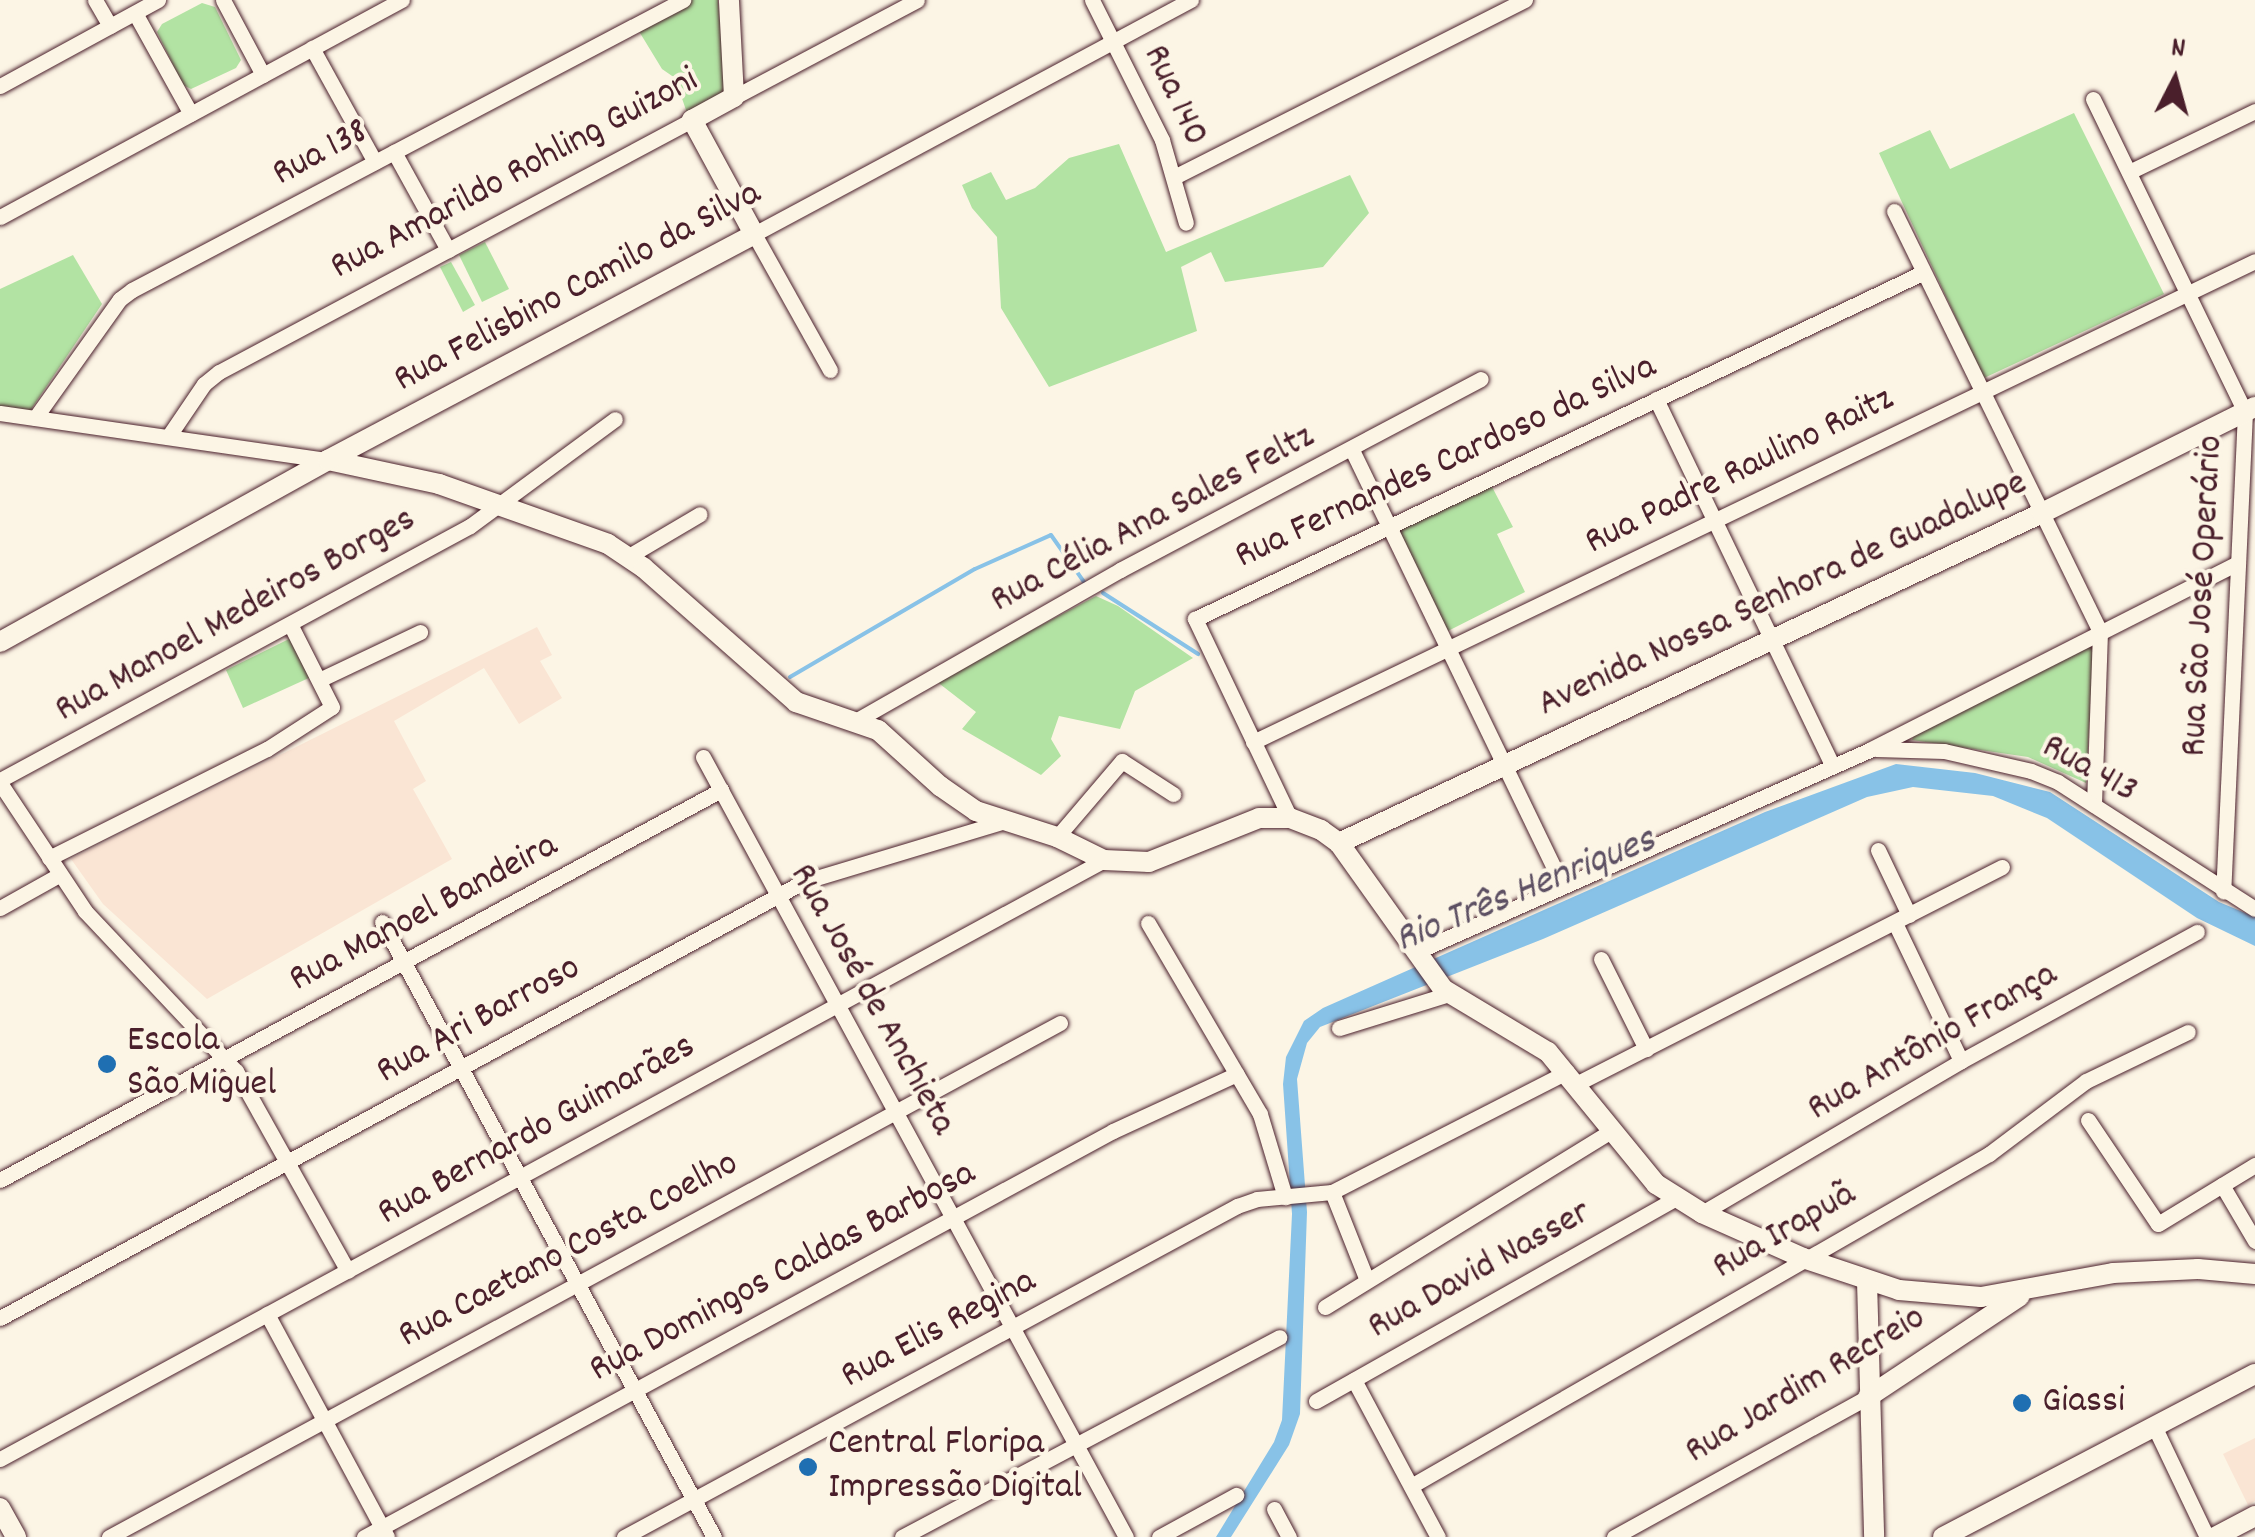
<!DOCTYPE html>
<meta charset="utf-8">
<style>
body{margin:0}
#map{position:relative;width:2255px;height:1537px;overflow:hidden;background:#fcf5e5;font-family:Dekko,sans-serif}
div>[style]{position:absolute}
.built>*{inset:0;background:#fae5d4}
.green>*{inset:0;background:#b2e3a3}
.water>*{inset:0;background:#88c2e7}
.stream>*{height:4px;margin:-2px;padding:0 2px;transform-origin:2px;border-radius:2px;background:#88c2e7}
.roads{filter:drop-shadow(0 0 2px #4a1f2b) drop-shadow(0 0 2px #4a1f2b)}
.street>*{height:15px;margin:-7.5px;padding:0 7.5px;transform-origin:7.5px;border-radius:7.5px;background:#fcf5e5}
.secondary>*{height:20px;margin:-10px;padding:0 10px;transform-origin:10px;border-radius:10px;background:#fcf5e5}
.dots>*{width:28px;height:28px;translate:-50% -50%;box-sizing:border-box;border:5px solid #fcf5e5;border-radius:50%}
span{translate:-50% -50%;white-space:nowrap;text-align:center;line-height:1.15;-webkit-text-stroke:8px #fcf5e5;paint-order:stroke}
.street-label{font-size:38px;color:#4a1f2b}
.poi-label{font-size:38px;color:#4a1f2b}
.left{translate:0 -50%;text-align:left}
.water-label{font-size:40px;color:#5d5063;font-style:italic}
.north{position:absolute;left:2125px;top:30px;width:100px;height:100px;-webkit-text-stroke:8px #fcf5e5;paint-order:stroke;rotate:6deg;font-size:28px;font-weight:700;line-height:40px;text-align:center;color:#4a1f2b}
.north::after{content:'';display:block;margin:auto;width:35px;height:45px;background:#4a1f2b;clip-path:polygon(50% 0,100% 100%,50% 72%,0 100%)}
</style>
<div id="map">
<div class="built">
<div style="clip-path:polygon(537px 627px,552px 655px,540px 661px,562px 698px,519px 724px,484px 668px,394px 721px,426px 781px,413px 789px,452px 859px,207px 999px,103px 904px,71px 859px)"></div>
<div style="clip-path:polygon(2255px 1438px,2255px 1501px,2248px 1505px,2223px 1454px)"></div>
</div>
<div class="green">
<div style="clip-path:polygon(691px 0,718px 0,726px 92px,687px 113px,675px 78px,662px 69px,637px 28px)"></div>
<div style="clip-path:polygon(202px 3px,215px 7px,241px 60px,236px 68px,191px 89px,183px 85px,157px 32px,162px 24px)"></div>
<div style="clip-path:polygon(2074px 113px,2164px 294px,1984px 378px,1879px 153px,1930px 130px,1950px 169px)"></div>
<div style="clip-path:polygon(1119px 144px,1166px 252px,1350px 175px,1369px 213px,1323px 267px,1225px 282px,1211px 252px,1181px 267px,1197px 331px,1049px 387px,1001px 308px,997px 237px,972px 208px,962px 185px,991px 172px,1006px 200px,1035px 188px,1069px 158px)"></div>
<div style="clip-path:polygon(485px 242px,509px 289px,482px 302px,459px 255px)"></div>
<div style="clip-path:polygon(73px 255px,102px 304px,30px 411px,0 406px,0 289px)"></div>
<div style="clip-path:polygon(451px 262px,475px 305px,463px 312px,440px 267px)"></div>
<div style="clip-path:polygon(1490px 483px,1513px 527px,1497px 534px,1525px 592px,1446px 632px,1397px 529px)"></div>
<div style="clip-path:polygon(1096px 596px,1118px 606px,1193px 658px,1135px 691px,1120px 729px,1059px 716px,1051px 739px,1061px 756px,1041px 775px,962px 729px,976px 712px,936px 681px)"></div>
<div style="clip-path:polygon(293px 637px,311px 677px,243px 708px,226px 670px)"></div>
<div style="clip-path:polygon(2094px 644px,2086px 783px,2028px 757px,1912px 740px,1915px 732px)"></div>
</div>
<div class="water">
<div style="clip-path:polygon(1896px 764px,1975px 773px,2050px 792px,2219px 902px,2255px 917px,2255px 946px,2197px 918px,2047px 818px,1993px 796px,1913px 787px,1867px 797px,1543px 939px,1320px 1027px,1307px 1043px,1297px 1079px,1307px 1212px,1300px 1414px,1289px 1445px,1231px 1537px,1216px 1537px,1274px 1442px,1282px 1420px,1292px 1214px,1283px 1084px,1286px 1057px,1304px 1021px,1323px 1008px,1765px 812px)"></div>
</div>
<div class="stream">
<div style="left:1103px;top:593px;width:113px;rotate:32.7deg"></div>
<div style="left:790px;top:677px;width:214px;rotate:-30.3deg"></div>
<div style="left:975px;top:569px;width:83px;rotate:-24.1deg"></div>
<div style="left:1051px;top:535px;width:57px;rotate:54.9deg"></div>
</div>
<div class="roads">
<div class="street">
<div style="left:95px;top:0;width:30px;rotate:60deg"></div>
<div style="left:223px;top:0;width:85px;rotate:61.9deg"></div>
<div style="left:1092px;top:0;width:157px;rotate:63.4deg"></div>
<div style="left:1162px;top:140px;width:86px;rotate:73.9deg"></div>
<div style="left:135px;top:13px;width:115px;rotate:61deg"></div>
<div style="left:312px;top:48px;width:130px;rotate:61.1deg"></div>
<div style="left:0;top:86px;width:180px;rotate:-28.6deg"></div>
<div style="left:734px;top:97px;width:207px;rotate:-27.9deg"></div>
<div style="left:2093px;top:99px;width:348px;rotate:64.1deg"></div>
<div style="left:2245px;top:412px;width:480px;rotate:92.6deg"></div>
<div style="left:394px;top:152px;width:112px;rotate:61.1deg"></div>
<div style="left:2129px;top:172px;width:140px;rotate:-25.8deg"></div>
<div style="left:1176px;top:176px;width:391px;rotate:-26.8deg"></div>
<div style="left:1894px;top:211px;width:469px;rotate:63.9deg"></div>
<div style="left:2100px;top:632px;width:173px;rotate:92deg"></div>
<div style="left:0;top:217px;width:457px;rotate:-28.4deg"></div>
<div style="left:830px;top:370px;width:156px;rotate:-119.2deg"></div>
<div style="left:754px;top:234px;width:496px;rotate:-28.2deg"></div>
<div style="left:1656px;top:399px;width:407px;rotate:64.3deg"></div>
<div style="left:0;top:413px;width:331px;rotate:8.2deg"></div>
<div style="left:35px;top:418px;width:146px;rotate:-54.5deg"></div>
<div style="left:120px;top:299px;width:15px;rotate:-37deg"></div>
<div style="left:132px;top:290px;width:623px;rotate:-27.76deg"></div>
<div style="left:168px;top:437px;width:64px;rotate:-55.8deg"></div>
<div style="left:204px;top:384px;width:19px;rotate:-39deg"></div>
<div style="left:219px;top:372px;width:536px;rotate:-28.05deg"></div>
<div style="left:1352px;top:450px;width:484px;rotate:64.2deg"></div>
<div style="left:629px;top:556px;width:82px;rotate:-30.6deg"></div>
<div style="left:319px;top:680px;width:112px;rotate:-25.4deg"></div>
<div style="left:857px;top:720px;width:303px;rotate:-29.7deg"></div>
<div style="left:1120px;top:570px;width:408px;rotate:-27.9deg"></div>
<div style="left:1253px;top:742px;width:1111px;rotate:-25.64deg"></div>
<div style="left:1876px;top:749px;width:68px;rotate:1.7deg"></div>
<div style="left:1944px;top:751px;width:89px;rotate:12.9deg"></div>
<div style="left:2031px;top:771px;width:29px;rotate:22deg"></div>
<div style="left:2058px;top:782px;width:234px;rotate:32.8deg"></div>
<div style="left:703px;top:757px;width:887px;rotate:61.53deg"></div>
<div style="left:0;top:780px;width:534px;rotate:-28.39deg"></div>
<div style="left:470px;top:526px;width:180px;rotate:-36.4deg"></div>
<div style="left:0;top:783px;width:154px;rotate:56.4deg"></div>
<div style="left:85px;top:911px;width:220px;rotate:46.7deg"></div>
<div style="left:236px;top:1071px;width:229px;rotate:60.8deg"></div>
<div style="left:1290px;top:818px;width:221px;rotate:-115.5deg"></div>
<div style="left:1195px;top:619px;width:807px;rotate:-25.45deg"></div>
<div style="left:1057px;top:837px;width:100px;rotate:-49.5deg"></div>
<div style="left:1122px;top:761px;width:61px;rotate:32.9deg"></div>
<div style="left:1878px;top:850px;width:72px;rotate:64.5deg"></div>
<div style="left:49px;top:858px;width:244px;rotate:-26.6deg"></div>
<div style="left:267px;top:749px;width:77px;rotate:-32.9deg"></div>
<div style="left:332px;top:707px;width:91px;rotate:-116.8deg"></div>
<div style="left:0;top:908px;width:68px;rotate:-29.2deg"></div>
<div style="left:382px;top:922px;width:699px;rotate:61.64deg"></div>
<div style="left:1148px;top:923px;width:221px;rotate:59.6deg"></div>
<div style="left:1260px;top:1114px;width:87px;rotate:73.2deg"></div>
<div style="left:1895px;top:923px;width:153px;rotate:64.4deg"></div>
<div style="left:1416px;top:952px;width:498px;rotate:-24deg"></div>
<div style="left:1871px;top:749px;width:411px;rotate:-26.9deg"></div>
<div style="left:1601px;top:959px;width:101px;rotate:63.4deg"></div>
<div style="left:1339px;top:1028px;width:115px;rotate:-17.2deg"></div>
<div style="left:1576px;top:1084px;width:478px;rotate:-27deg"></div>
<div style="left:2088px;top:1120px;width:125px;rotate:56.1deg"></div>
<div style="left:2158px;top:1224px;width:114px;rotate:-31.3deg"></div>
<div style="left:0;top:1180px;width:820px;rotate:-28.41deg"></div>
<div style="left:2222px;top:1185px;width:65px;rotate:59.5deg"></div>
<div style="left:1332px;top:1192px;width:92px;rotate:68.4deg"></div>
<div style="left:1702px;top:1213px;width:300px;rotate:-30.4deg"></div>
<div style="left:1961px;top:1061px;width:269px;rotate:-28.7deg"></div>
<div style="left:1325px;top:1307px;width:338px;rotate:-31.6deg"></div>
<div style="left:267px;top:1314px;width:253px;rotate:61.7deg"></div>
<div style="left:0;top:1318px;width:914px;rotate:-28.5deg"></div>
<div style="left:803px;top:882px;width:211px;rotate:-16.8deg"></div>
<div style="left:1354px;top:1380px;width:178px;rotate:61.9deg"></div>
<div style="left:1316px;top:1401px;width:413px;rotate:-29.4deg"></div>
<div style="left:2155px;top:1428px;width:121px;rotate:64.5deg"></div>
<div style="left:0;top:1459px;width:1256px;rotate:-28.48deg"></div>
<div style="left:1411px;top:1486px;width:667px;rotate:-29.87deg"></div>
<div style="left:1989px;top:1154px;width:121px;rotate:-37deg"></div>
<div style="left:2086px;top:1081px;width:113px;rotate:-25.7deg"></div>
<div style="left:1274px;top:1509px;width:32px;rotate:62deg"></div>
<div style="left:109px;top:1537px;width:1081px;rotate:-28.39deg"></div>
<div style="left:364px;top:1537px;width:852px;rotate:-28.46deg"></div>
<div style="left:1113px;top:1131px;width:136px;rotate:-24.7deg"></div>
<div style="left:624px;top:1537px;width:697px;rotate:-28.37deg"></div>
<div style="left:1237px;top:1206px;width:21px;rotate:-19deg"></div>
<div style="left:1257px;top:1199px;width:75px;rotate:-5.3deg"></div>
<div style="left:1332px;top:1192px;width:264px;rotate:-27.1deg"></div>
<div style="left:902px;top:1537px;width:427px;rotate:-27.9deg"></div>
<div style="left:1159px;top:1537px;width:88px;rotate:-28.6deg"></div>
<div style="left:1614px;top:1537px;width:290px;rotate:-28.9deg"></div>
</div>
<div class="secondary">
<div style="left:328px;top:460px;width:114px;rotate:12.2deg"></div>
<div style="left:439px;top:484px;width:179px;rotate:19.5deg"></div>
<div style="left:608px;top:544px;width:43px;rotate:33.7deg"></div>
<div style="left:644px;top:568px;width:203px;rotate:41.4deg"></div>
<div style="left:796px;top:702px;width:87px;rotate:18.9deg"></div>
<div style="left:878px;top:730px;width:84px;rotate:42.1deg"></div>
<div style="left:940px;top:786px;width:44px;rotate:34.8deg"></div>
<div style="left:976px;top:811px;width:85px;rotate:17.8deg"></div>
<div style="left:1057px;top:837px;width:52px;rotate:26.1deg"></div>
<div style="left:1104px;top:860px;width:45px;rotate:2.5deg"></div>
<div style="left:1149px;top:862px;width:118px;rotate:-21.8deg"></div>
<div style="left:1259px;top:818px;width:31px"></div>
<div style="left:1290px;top:818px;width:33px;rotate:21deg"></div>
<div style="left:1321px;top:830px;width:22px;rotate:36deg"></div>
<div style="left:1339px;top:843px;width:179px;rotate:54.5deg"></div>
<div style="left:1443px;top:989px;width:122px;rotate:31deg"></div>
<div style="left:1548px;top:1052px;width:171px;rotate:50.7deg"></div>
<div style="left:1656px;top:1184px;width:54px;rotate:32.2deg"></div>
<div style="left:1702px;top:1213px;width:111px;rotate:24deg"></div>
<div style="left:1803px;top:1258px;width:101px;rotate:18.4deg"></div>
<div style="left:1899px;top:1290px;width:82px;rotate:4.9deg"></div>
<div style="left:1981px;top:1297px;width:134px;rotate:-10.3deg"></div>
<div style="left:2113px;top:1273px;width:85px;rotate:-2.7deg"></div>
<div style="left:2198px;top:1269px;width:57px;rotate:5deg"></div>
<div style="left:0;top:642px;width:375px;rotate:-29deg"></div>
<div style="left:328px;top:460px;width:482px;rotate:-27.9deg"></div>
<div style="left:754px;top:234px;width:130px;rotate:-118.5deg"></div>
<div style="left:692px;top:120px;width:48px;rotate:-28.7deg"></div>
<div style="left:734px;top:97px;width:97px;rotate:-93deg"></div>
<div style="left:1339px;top:843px;width:777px;rotate:-25.15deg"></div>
<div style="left:2042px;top:513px;width:238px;rotate:-26.5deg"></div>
<div style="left:1867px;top:1281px;width:256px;rotate:88.4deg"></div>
<div style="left:1868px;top:1397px;width:182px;rotate:-33.6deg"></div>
<div style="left:0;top:1508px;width:33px;rotate:61deg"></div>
<div style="left:1943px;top:1537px;width:352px;rotate:-27.6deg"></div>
<div style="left:2215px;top:1537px;width:45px;rotate:-27.7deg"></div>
</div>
</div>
<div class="dots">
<div style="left:107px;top:1064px;background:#1f6fb2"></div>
<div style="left:2022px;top:1403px;background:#1f6fb2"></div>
<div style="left:808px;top:1467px;background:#1f6fb2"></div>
</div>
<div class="street-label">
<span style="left:1174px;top:96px;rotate:65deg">Rua 140</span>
<span style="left:321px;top:154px;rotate:-28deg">Rua 138</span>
<span style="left:515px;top:175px;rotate:-28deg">Rua Amarildo Rohling Guizoni</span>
<span style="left:578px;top:288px;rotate:-28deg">Rua Felisbino Camilo da Silva</span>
<span style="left:1446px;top:463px;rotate:-25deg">Rua Fernandes Cardoso da Silva</span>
<span style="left:1740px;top:472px;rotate:-26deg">Rua Padre Raulino Raitz</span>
<span style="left:1153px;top:520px;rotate:-28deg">Rua Célia Ana Sales Feltz</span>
<span style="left:1783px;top:595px;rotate:-25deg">Avenida Nossa Senhora de Guadalupe</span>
<span style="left:2204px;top:596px;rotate:-87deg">Rua São José Operário</span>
<span style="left:236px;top:616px;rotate:-29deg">Rua Manoel Medeiros Borges</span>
<span style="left:2089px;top:770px;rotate:29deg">Rua 413</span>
<span style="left:424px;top:914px;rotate:-28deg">Rua Manoel Bandeira</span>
<span style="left:871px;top:1000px;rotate:61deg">Rua José de Anchieta</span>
<span style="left:479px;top:1021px;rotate:-29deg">Rua Ari Barroso</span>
<span style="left:1933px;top:1043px;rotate:-30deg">Rua Antônio França</span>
<span style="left:537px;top:1131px;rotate:-29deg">Rua Bernardo Guimarães</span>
<span style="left:1785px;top:1232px;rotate:-30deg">Rua Irapuã</span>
<span style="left:569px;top:1251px;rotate:-28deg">Rua Caetano Costa Coelho</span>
<span style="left:1480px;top:1271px;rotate:-29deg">Rua David Nasser</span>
<span style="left:783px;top:1273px;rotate:-28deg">Rua Domingos Caldas Barbosa</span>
<span style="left:939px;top:1330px;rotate:-28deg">Rua Elis Regina</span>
<span style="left:1806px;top:1386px;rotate:-31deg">Rua Jardim Recreio</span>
</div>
<div class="poi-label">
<span class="left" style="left:127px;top:1064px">Escola<br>São Miguel</span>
<span class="left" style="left:2042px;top:1403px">Giassi</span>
<span class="left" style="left:828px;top:1467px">Central Floripa<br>Impressão Digital</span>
</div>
<div class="water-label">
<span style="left:1526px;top:892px;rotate:-22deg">Rio Três Henriques</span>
</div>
<div class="north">N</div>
</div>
